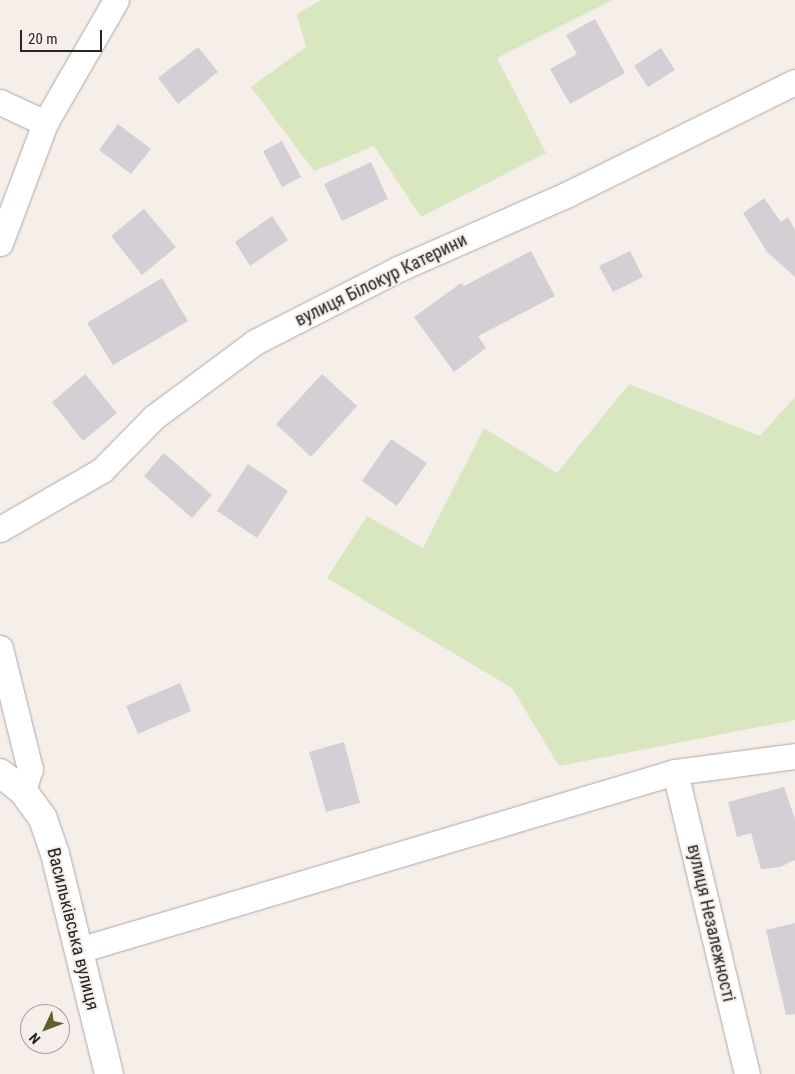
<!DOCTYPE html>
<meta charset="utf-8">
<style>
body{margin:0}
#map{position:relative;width:795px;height:1074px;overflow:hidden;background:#f5eee9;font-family:"Roboto Condensed",sans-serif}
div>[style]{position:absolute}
.green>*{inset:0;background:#d9e7c1}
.building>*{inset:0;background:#d4cfd5}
.roads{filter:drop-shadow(0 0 1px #aea8a3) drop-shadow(0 0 1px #aea8a3)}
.minor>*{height:25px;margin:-12.5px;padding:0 12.5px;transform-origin:12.5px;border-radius:12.5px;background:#fff}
.tertiary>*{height:28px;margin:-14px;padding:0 14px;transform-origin:14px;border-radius:14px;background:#fff}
span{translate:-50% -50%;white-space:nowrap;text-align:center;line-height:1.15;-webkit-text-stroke:4px #f5eee9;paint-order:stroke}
.street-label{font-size:18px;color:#282624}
.north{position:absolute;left:20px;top:1004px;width:50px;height:50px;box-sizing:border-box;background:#f5eee9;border:1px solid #a39e9a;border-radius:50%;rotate:227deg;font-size:14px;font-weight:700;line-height:20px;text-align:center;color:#282624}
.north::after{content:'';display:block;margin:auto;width:18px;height:22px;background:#615f2c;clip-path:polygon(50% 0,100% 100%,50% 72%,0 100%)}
.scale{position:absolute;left:20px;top:30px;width:82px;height:22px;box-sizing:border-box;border:2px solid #282624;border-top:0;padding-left:6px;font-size:15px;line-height:18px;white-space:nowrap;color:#282624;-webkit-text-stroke:4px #f5eee9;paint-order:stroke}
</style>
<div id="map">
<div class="green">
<div style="clip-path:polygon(321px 0,613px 0,497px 58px,546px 153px,421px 217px,374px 146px,314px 171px,251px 87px,306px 47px,297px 14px)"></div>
<div style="clip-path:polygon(629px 384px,760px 436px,795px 397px,795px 720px,559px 766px,512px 688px,327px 578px,367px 516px,423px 548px,484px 428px,557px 473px)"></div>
</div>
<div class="building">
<div style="clip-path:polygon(595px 19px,625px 73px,570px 104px,550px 69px,577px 54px,566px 35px)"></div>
<div style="clip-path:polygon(198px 47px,218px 72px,178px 104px,158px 78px)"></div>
<div style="clip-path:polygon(661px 48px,675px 70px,648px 87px,634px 66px)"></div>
<div style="clip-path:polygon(118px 124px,151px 149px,131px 174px,99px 150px)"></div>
<div style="clip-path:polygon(282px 141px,301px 177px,282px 187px,263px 151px)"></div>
<div style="clip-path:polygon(371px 162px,388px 199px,342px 221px,324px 184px)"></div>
<div style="clip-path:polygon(764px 198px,781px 222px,788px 217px,795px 230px,795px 277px,767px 252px,743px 213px)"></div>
<div style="clip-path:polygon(144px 209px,176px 247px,142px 275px,111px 236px)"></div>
<div style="clip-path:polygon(272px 216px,288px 240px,250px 266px,235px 242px)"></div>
<div style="clip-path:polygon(531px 251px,555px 296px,478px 336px,486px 348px,454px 372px,414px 317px,461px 283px,464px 286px)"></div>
<div style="clip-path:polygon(630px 251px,643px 277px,613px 292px,599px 266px)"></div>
<div style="clip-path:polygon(162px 278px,188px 321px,113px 365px,87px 323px)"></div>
<div style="clip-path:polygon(85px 374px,117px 413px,83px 441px,52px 402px)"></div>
<div style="clip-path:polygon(322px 374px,357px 406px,311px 457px,276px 424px)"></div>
<div style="clip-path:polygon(391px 439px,427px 463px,397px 506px,362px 481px)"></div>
<div style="clip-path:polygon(164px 453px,212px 495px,192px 518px,144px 476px)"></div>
<div style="clip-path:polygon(248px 464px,288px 491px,257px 538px,217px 511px)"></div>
<div style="clip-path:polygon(180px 683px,191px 711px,138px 734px,126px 706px)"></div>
<div style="clip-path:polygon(344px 742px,360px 803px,326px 812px,309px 752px)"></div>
<div style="clip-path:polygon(784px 787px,795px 819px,795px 860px,780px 867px,761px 869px,751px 833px,737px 837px,728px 802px)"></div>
<div style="clip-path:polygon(795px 923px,795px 1014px,786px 1015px,766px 930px)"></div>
</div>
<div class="roads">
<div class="minor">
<div style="left:0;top:102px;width:50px;rotate:25deg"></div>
<div style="left:0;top:243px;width:128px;rotate:-69.4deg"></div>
<div style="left:45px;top:123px;width:142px;rotate:-60deg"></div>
<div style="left:0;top:529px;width:118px;rotate:-30deg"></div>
<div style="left:102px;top:470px;width:74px;rotate:-45.5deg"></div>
<div style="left:154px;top:417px;width:126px;rotate:-36.6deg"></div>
<div style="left:255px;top:342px;width:161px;rotate:-27deg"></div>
<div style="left:398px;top:269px;width:184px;rotate:-23.8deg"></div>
<div style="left:566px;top:195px;width:255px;rotate:-26.3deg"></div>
<div style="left:0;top:648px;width:125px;rotate:76.1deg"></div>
<div style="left:30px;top:769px;width:23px;rotate:108deg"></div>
<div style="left:675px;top:772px;width:310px;rotate:76.6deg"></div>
<div style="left:79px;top:950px;width:622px;rotate:-16.63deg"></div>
<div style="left:675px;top:772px;width:121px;rotate:-7.6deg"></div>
</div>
<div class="tertiary">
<div style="left:0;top:773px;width:29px;rotate:38deg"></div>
<div style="left:23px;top:791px;width:34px;rotate:54deg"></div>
<div style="left:43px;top:819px;width:37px;rotate:71deg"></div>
<div style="left:55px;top:854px;width:227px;rotate:76.2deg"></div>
</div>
</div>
<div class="street-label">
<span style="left:381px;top:280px;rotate:-26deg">вулиця Білокур Катерини</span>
<span style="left:711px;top:923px;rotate:77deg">вулиця Незалежності</span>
<span style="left:73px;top:929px;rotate:76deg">Васильківська вулиця</span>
</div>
<div class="north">N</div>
<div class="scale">20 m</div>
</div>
